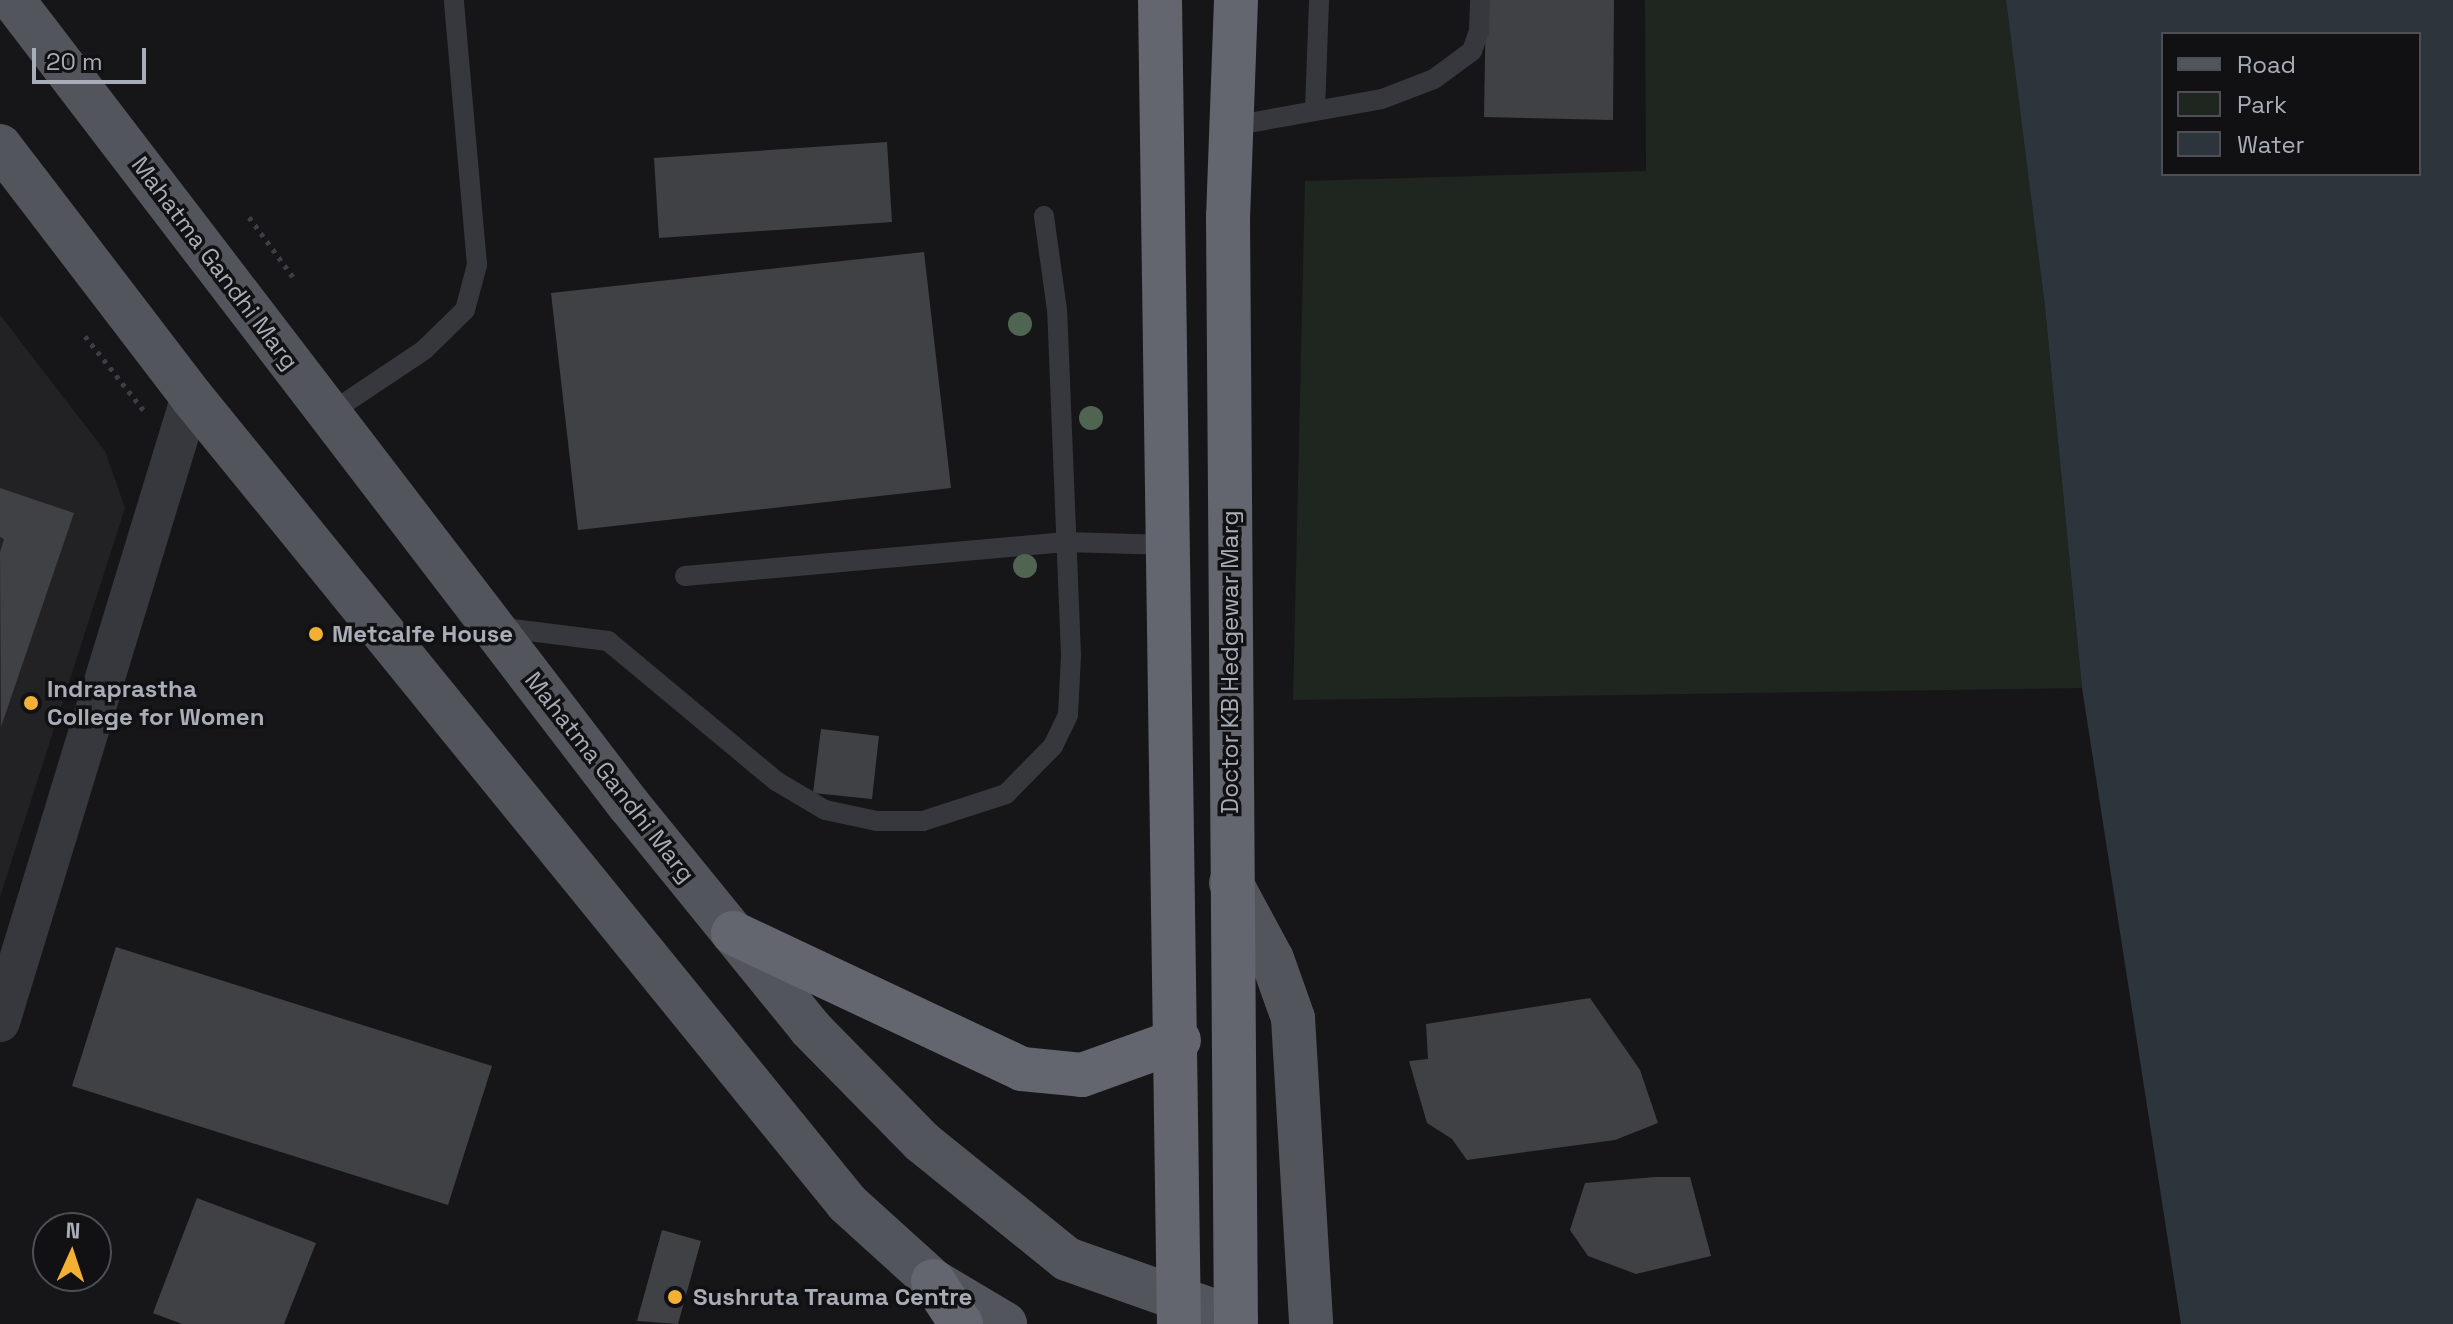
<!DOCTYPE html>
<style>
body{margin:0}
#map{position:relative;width:2453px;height:1324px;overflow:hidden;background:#161618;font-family:"Space Grotesk",sans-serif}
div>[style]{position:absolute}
.built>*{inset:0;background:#222225}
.green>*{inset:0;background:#1e261f}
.water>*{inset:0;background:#2c353c}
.building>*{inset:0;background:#404145}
.path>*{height:5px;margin-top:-2.5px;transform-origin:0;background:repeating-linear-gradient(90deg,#3d3f44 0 4px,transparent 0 10px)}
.lane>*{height:20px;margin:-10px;padding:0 10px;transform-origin:10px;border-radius:10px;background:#37383d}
.street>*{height:40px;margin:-20px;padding:0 20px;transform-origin:20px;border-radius:20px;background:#37383d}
.primary>*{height:44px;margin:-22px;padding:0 22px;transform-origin:22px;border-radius:22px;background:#53555c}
.highway>*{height:44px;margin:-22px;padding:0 22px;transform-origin:22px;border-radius:22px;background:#63666e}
.trees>*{width:24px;height:24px;margin:-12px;border-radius:50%;background:#506452}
.dots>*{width:22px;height:22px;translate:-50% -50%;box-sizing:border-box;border:4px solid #111113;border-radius:50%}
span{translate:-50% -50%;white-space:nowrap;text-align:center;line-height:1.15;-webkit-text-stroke:7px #111113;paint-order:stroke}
.street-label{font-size:24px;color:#a8adb8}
.poi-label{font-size:24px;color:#a8adb8;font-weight:700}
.left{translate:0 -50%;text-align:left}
.legend{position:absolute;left:2161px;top:32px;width:260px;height:144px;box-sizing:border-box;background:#111113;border:2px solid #4d4f55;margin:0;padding:10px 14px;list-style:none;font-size:24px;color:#a8adb8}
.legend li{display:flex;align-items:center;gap:16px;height:40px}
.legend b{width:40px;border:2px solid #4d4f55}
.north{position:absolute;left:32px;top:1212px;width:80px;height:80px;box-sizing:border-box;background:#111113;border:2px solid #4d4f55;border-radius:50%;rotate:3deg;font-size:22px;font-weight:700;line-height:32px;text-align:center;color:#a8adb8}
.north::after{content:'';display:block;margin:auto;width:28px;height:36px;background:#f2b134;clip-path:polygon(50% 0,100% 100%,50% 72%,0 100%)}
.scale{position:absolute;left:32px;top:48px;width:114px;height:36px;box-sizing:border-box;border:4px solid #a8adb8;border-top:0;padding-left:10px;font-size:24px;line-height:28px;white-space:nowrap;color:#a8adb8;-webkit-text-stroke:6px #111113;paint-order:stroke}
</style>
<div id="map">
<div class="built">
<div style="clip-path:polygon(0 315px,105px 451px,125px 508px,0 897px)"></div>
</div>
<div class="green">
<div style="clip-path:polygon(1645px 0,2006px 0,2045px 307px,2082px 688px,1293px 700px,1305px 181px,1646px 171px)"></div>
</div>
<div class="water">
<div style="clip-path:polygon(evenodd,2006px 0,2453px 0,2453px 1324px,2181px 1324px,2082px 688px,2045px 307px,2006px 0,2163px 34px,2419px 34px,2419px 174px,2163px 174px,2163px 34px)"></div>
</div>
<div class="building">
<div style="clip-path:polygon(1486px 0,1614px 0,1613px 120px,1484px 117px)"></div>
<div style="clip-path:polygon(887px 142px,892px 222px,659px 238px,654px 158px)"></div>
<div style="clip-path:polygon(924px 252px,951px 488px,578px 530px,551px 293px)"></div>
<div style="clip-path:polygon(0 488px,74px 513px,1px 727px,0 552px,4px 539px,0 537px)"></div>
<div style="clip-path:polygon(821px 729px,879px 736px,872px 799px,813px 793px)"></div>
<div style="clip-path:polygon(116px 947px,492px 1066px,448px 1205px,72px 1086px)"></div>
<div style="clip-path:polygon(1590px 998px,1640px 1070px,1658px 1123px,1615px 1140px,1467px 1160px,1452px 1139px,1427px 1123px,1409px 1061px,1428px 1059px,1426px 1024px)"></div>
<div style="clip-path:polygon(1655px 1177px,1690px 1177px,1711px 1256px,1636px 1274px,1588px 1256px,1570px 1230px,1585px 1183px)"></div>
<div style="clip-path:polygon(197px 1198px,316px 1243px,284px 1324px,182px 1324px,153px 1313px)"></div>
<div style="clip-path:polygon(662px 1230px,701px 1241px,678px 1324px,637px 1321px)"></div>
</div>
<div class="path">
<div style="left:249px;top:217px;width:79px;rotate:53.7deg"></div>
<div style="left:85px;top:336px;width:97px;rotate:51.7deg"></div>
</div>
<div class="lane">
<div style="left:1315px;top:110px;width:110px;rotate:-87.9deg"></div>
<div style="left:1232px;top:126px;width:152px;rotate:-10.2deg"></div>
<div style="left:1382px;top:99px;width:56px;rotate:-21deg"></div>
<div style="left:1434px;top:79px;width:47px;rotate:-36.4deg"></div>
<div style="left:1472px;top:51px;width:21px;rotate:-71deg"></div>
<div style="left:1479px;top:31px;width:31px;rotate:-88deg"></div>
<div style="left:330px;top:413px;width:113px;rotate:-33.8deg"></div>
<div style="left:424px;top:350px;width:57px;rotate:-44.3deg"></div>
<div style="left:465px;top:310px;width:47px;rotate:-75.1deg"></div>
<div style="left:477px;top:265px;width:266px;rotate:-95deg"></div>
<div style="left:685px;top:576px;width:382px;rotate:-5.1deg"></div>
<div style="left:1065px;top:542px;width:104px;rotate:1.7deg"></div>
<div style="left:497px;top:627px;width:112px;rotate:7.2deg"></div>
<div style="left:608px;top:641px;width:219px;rotate:39.8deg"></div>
<div style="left:776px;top:781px;width:57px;rotate:30.6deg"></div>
<div style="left:825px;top:810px;width:53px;rotate:11.9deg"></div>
<div style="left:877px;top:821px;width:46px"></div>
<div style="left:923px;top:821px;width:87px;rotate:-18deg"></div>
<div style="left:1006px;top:794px;width:67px;rotate:-45.6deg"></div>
<div style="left:1053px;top:746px;width:34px;rotate:-64deg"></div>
<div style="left:1068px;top:715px;width:60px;rotate:-87.1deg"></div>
<div style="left:1071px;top:655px;width:345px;rotate:-92.3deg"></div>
<div style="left:1057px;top:310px;width:95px;rotate:-97.9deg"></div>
</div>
<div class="street">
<div style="left:0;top:1022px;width:654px;rotate:-73.03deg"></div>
</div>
<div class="primary">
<div style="left:13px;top:0;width:1014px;rotate:52.58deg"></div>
<div style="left:629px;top:805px;width:287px;rotate:50.9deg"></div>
<div style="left:810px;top:1028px;width:160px;rotate:45.5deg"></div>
<div style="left:922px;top:1142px;width:186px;rotate:38.9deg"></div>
<div style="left:1067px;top:1259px;width:179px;rotate:19.5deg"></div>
<div style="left:0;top:146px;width:315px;rotate:52.6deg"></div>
<div style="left:191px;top:396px;width:1040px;rotate:50.89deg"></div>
<div style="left:847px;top:1203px;width:116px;rotate:42.2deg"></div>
<div style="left:933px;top:1281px;width:84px;rotate:30.8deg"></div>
<div style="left:1231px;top:883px;width:86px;rotate:61.7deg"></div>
<div style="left:1272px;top:959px;width:63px;rotate:70.4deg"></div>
<div style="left:1293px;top:1018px;width:307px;rotate:86.6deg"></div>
</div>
<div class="highway">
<div style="left:1160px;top:0;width:1324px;rotate:89.18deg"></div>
<div style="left:1236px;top:0;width:216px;rotate:92.1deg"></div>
<div style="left:1228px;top:216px;width:1108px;rotate:89.59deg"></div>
<div style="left:733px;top:933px;width:319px;rotate:25.2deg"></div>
<div style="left:1022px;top:1069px;width:60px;rotate:5.7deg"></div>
<div style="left:1082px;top:1075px;width:103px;rotate:-19.8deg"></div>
<div style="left:933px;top:1281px;width:51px;rotate:56.9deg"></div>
</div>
<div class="trees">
<div style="left:1020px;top:324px"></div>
<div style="left:1091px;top:418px"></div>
<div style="left:1025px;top:566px"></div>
</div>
<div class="dots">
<div style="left:316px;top:634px;background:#f2b134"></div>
<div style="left:31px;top:703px;background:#f2b134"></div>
<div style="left:675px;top:1297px;background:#f2b134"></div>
</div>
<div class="street-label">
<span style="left:215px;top:263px;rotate:53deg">Mahatma Gandhi Marg</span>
<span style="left:1230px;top:662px;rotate:-90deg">Doctor KB Hedgewar Marg</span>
<span style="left:610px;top:777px;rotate:52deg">Mahatma Gandhi Marg</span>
</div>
<div class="poi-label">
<span class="left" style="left:332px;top:634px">Metcalfe House</span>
<span class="left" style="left:47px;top:703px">Indraprastha<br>College for Women</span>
<span class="left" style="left:693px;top:1297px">Sushruta Trauma Centre</span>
</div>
<ul class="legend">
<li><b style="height:10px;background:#53555c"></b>Road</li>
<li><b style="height:22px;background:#1e261f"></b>Park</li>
<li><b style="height:22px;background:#2c353c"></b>Water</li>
</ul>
<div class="north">N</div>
<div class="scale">20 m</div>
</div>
